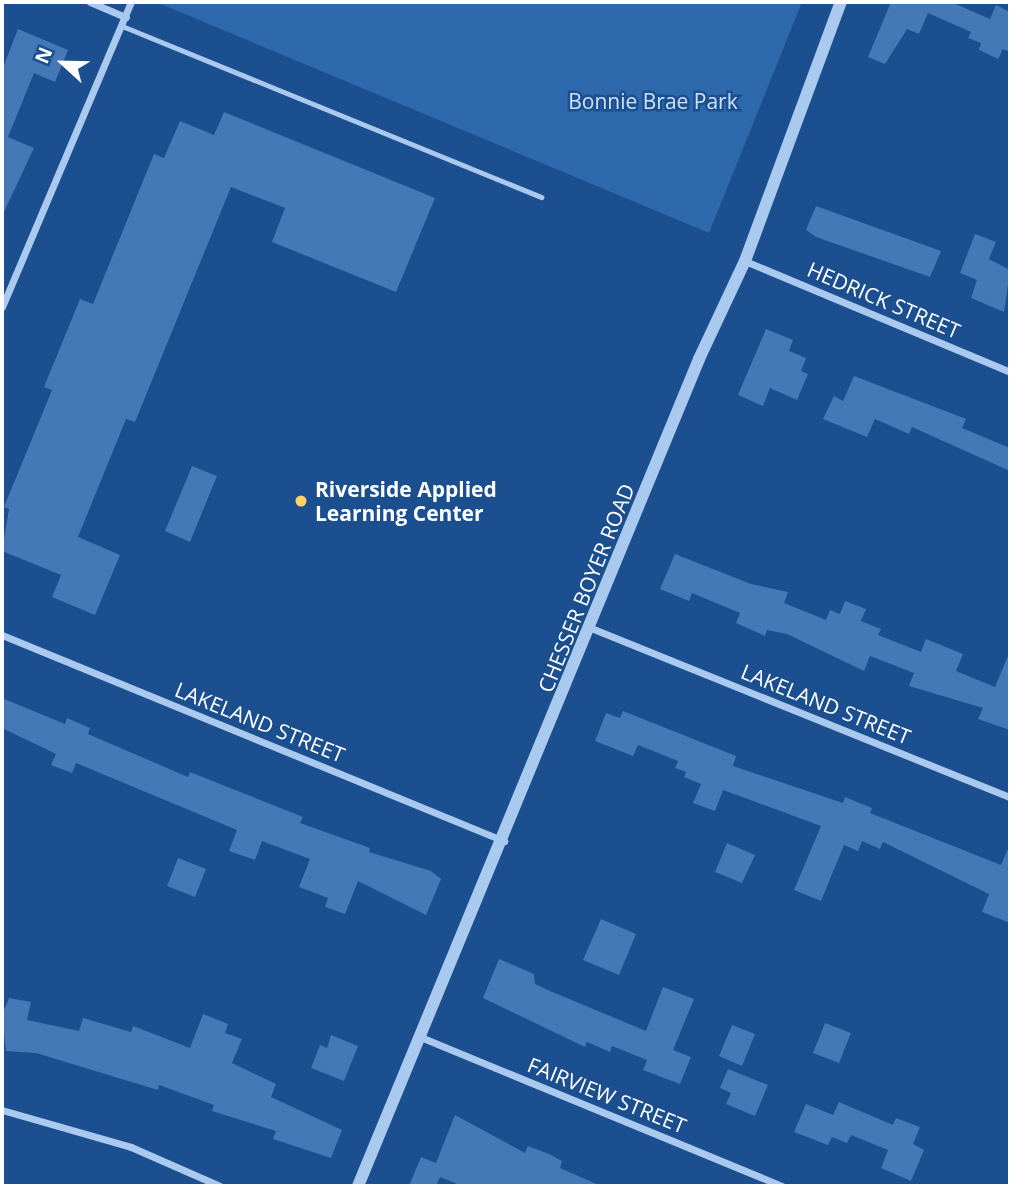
<!DOCTYPE html>
<style>
body{margin:0}
#map{position:relative;width:1012px;height:1188px;overflow:hidden;background:#1b4f8f;font-family:"Open Sans",sans-serif}
div>[style]{position:absolute}
.green>*{inset:0;background:#2e69ad}
.building>*{inset:0;background:#4478b7}
.service>*{height:5px;margin:-2.5px;padding:0 2.5px;transform-origin:2.5px;border-radius:2.5px;background:#a9c9ee}
.minor>*{height:7px;margin:-3.5px;padding:0 3.5px;transform-origin:3.5px;border-radius:3.5px;background:#a9c9ee}
.tertiary>*{height:12px;margin:-6px;padding:0 6px;transform-origin:6px;border-radius:6px;background:#a9c9ee}
.dots>*{width:19px;height:19px;translate:-50% -50%;box-sizing:border-box;border:4px solid #1b4f8f;border-radius:50%}
span{translate:-50% -50%;white-space:nowrap;text-align:center;line-height:1.15;-webkit-text-stroke:5px #1b4f8f;paint-order:stroke}
.park-label{font-size:21px;color:#cfe3fa}
.street-label{font-size:21px;color:#fff}
.poi-label{font-size:21px;color:#fff;font-weight:700}
.left{translate:0 -50%;text-align:left}
.frame{position:absolute;inset:0;border:4px solid #fff;pointer-events:none}
.north{position:absolute;left:28px;top:28px;width:70px;height:70px;-webkit-text-stroke:5px #1b4f8f;paint-order:stroke;rotate:292deg;font-size:19px;font-weight:700;line-height:28px;text-align:center;color:#fff}
.north::after{content:'';display:block;margin:auto;width:24px;height:32px;background:#fff;clip-path:polygon(50% 0,100% 100%,50% 72%,0 100%)}
</style>
<div id="map">
<div class="green">
<div style="clip-path:polygon(156px 2px,802px 2px,709px 233px)"></div>
</div>
<div class="building">
<div style="clip-path:polygon(891px 2px,951px 2px,990px 19px,996px 5px,1010px 12px,1010px 52px,1003px 49px,998px 59px,979px 50px,981px 43px,968px 38px,971px 32px,928px 13px,919px 34px,907px 29px,885px 64px,868px 57px)"></div>
<div style="clip-path:polygon(18px 29px,68px 50px,55px 82px,34px 73px,8px 137px,34px 148px,3px 214px,2px 70px)"></div>
<div style="clip-path:polygon(224px 112px,435px 198px,396px 292px,272px 242px,285px 208px,231px 187px,135px 422px,126px 419px,78px 537px,120px 555px,95px 615px,52px 597px,61px 575px,2px 551px,9px 509px,4px 507px,52px 390px,44px 387px,80px 299px,93px 304px,154px 154px,164px 158px,180px 121px,214px 135px)"></div>
<div style="clip-path:polygon(816px 206px,941px 251px,930px 277px,816px 237px,806px 230px)"></div>
<div style="clip-path:polygon(975px 234px,996px 242px,989px 259px,1010px 270px,1004px 312px,971px 298px,977px 280px,960px 273px)"></div>
<div style="clip-path:polygon(766px 329px,793px 340px,789px 351px,806px 358px,801px 371px,808px 374px,797px 400px,770px 388px,763px 406px,738px 395px)"></div>
<div style="clip-path:polygon(854px 376px,966px 419px,962px 428px,1010px 448px,1010px 471px,912px 427px,909px 434px,875px 419px,867px 437px,823px 419px,834px 396px,843px 401px)"></div>
<div style="clip-path:polygon(192px 466px,217px 476px,190px 542px,165px 531px)"></div>
<div style="clip-path:polygon(675px 554px,751px 584px,788px 592px,784px 603px,826px 620px,830px 610px,840px 614px,845px 601px,866px 609px,861px 621px,881px 629px,878px 635px,921px 652px,926px 639px,963px 654px,956px 671px,995px 687px,1010px 651px,1010px 730px,978px 719px,983px 708px,909px 686px,914px 673px,870px 656px,864px 671px,787px 634px,767px 630px,765px 636px,736px 623px,740px 613px,692px 593px,689px 601px,660px 589px)"></div>
<div style="clip-path:polygon(2px 698px,65px 724px,67px 718px,90px 728px,88px 734px,188px 777px,190px 772px,303px 817px,300px 823px,370px 848px,369px 852px,431px 871px,441px 879px,426px 915px,358px 881px,345px 914px,325px 907px,328px 898px,299px 887px,310px 859px,262px 841px,255px 860px,229px 851px,237px 830px,76px 763px,72px 773px,51px 765px,56px 754px,2px 728px)"></div>
<div style="clip-path:polygon(623px 711px,736px 756px,733px 766px,843px 803px,845px 797px,872px 808px,870px 813px,1001px 865px,1010px 844px,1010px 923px,982px 912px,989px 894px,883px 842px,880px 849px,862px 841px,858px 851px,844px 845px,821px 901px,794px 890px,821px 826px,723px 790px,715px 811px,693px 803px,701px 784px,684px 777px,686px 772px,675px 768px,678px 761px,638px 745px,633px 756px,595px 741px,606px 713px,620px 718px)"></div>
<div style="clip-path:polygon(727px 843px,755px 855px,742px 883px,715px 872px)"></div>
<div style="clip-path:polygon(178px 858px,206px 869px,195px 897px,167px 886px)"></div>
<div style="clip-path:polygon(601px 919px,636px 934px,619px 975px,583px 960px)"></div>
<div style="clip-path:polygon(499px 959px,534px 974px,535px 984px,550px 991px,646px 1031px,663px 987px,694px 999px,673px 1050px,691px 1057px,680px 1084px,643px 1070px,647px 1060px,612px 1046px,610px 1052px,587px 1042px,585px 1047px,483px 998px)"></div>
<div style="clip-path:polygon(9px 998px,31px 1002px,27px 1020px,79px 1031px,83px 1018px,131px 1032px,133px 1026px,190px 1048px,203px 1014px,228px 1024px,225px 1033px,242px 1039px,232px 1063px,276px 1084px,271px 1097px,342px 1130px,331px 1158px,273px 1139px,276px 1131px,212px 1111px,214px 1105px,159px 1085px,158px 1090px,36px 1053px,6px 1051px,2px 1015px)"></div>
<div style="clip-path:polygon(825px 1023px,851px 1033px,839px 1063px,813px 1053px)"></div>
<div style="clip-path:polygon(732px 1025px,755px 1034px,742px 1066px,719px 1056px)"></div>
<div style="clip-path:polygon(331px 1035px,358px 1046px,344px 1081px,311px 1068px,320px 1045px,327px 1048px)"></div>
<div style="clip-path:polygon(728px 1069px,768px 1085px,755px 1116px,726px 1104px,731px 1093px,720px 1088px)"></div>
<div style="clip-path:polygon(839px 1102px,893px 1125px,896px 1118px,920px 1127px,913px 1144px,924px 1150px,911px 1181px,881px 1168px,888px 1150px,851px 1135px,847px 1143px,832px 1137px,828px 1145px,794px 1132px,806px 1104px,833px 1115px)"></div>
<div style="clip-path:polygon(455px 1115px,525px 1153px,528px 1146px,549px 1154px,562px 1161px,560px 1168px,601px 1186px,462px 1186px,440px 1177px,436px 1186px,409px 1186px,421px 1157px,436px 1163px)"></div>
</div>
<div class="service">
<div style="left:122px;top:26px;width:453px;rotate:22.2deg"></div>
</div>
<div class="minor">
<div style="left:90px;top:2px;width:39px;rotate:23deg"></div>
<div style="left:745px;top:261px;width:287px;rotate:22.7deg"></div>
<div style="left:2px;top:307px;width:331px;rotate:-67.1deg"></div>
<div style="left:591px;top:628px;width:452px;rotate:22deg"></div>
<div style="left:2px;top:635px;width:543px;rotate:22.31deg"></div>
<div style="left:418px;top:1036px;width:394px;rotate:22.4deg"></div>
<div style="left:2px;top:1110px;width:134px;rotate:16deg"></div>
<div style="left:131px;top:1147px;width:97px;rotate:23.7deg"></div>
</div>
<div class="tertiary">
<div style="left:358px;top:1186px;width:895px;rotate:-67.59deg"></div>
<div style="left:699px;top:359px;width:108px;rotate:-64.9deg"></div>
<div style="left:745px;top:261px;width:276px;rotate:-69.7deg"></div>
</div>
<div class="dots">
<div style="left:301px;top:501px;background:#ffd166"></div>
</div>
<div class="park-label">
<span style="left:653px;top:101px">Bonnie Brae Park</span>
</div>
<div class="street-label">
<span style="left:884px;top:300px;rotate:23deg">HEDRICK STREET</span>
<span style="left:586px;top:588px;rotate:-68deg">CHESSER BOYER ROAD</span>
<span style="left:826px;top:704px;rotate:22deg">LAKELAND STREET</span>
<span style="left:260px;top:722px;rotate:22deg">LAKELAND STREET</span>
<span style="left:607px;top:1095px;rotate:22deg">FAIRVIEW STREET</span>
</div>
<div class="poi-label">
<span class="left" style="left:315px;top:501px">Riverside Applied<br>Learning Center</span>
</div>
<div class="frame"></div>
<div class="north">N</div>
</div>
